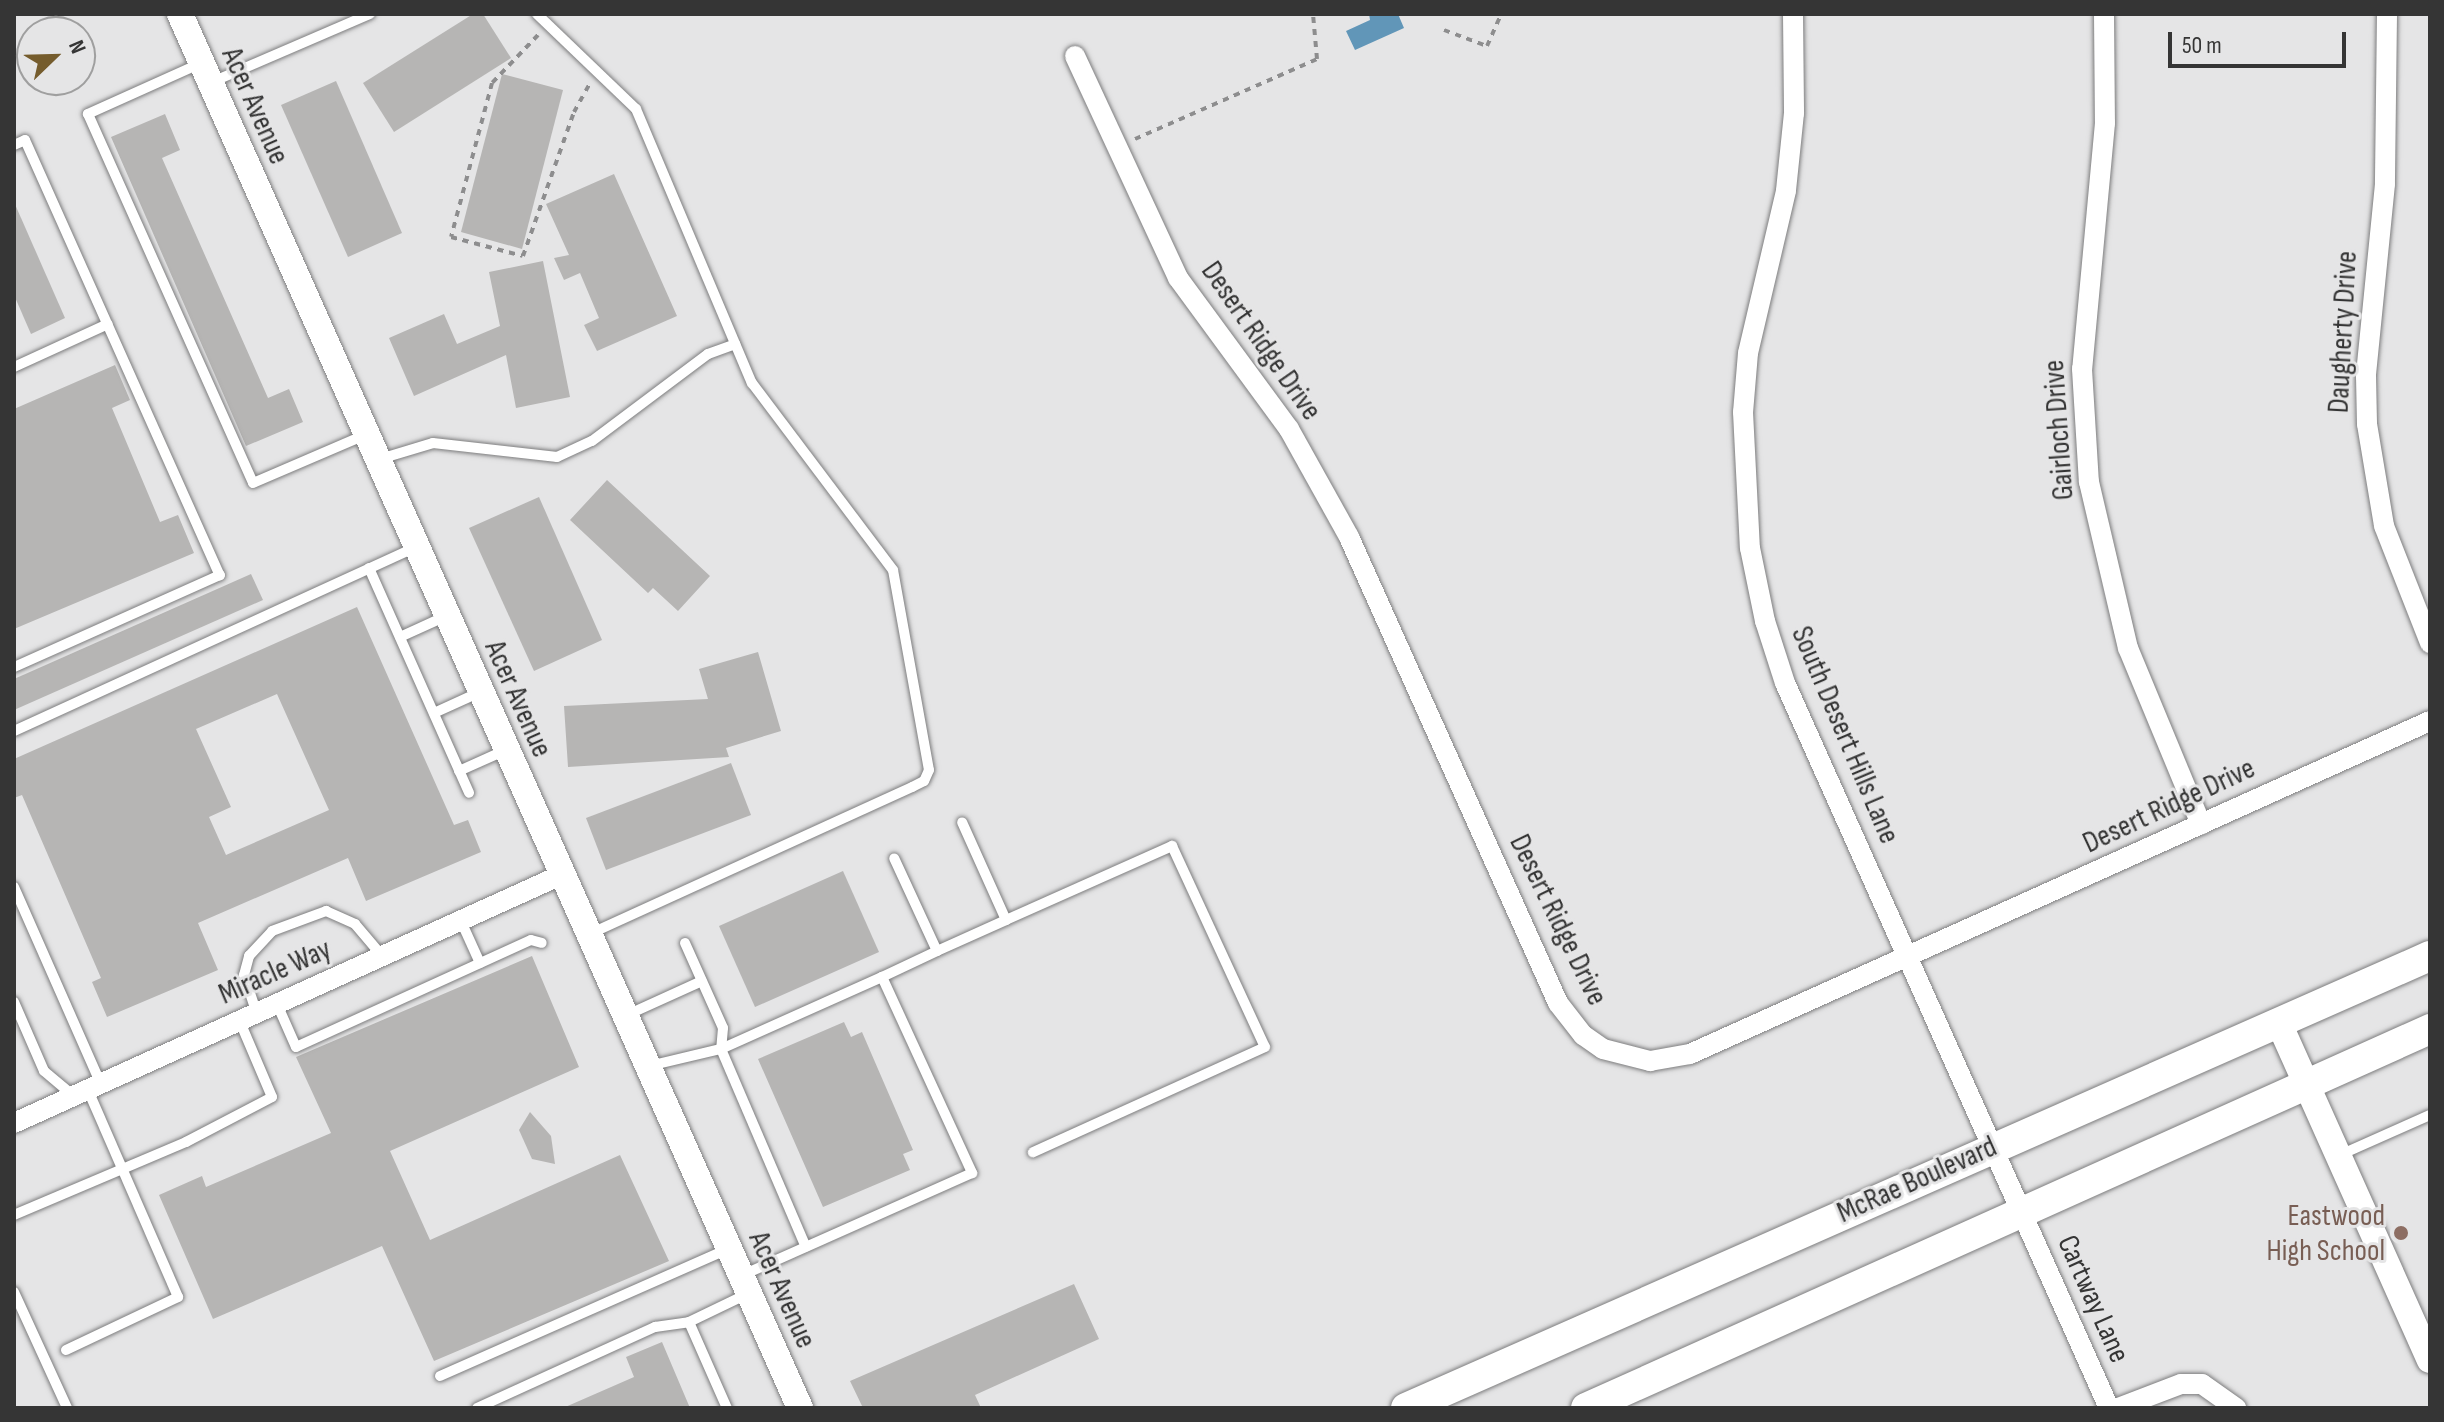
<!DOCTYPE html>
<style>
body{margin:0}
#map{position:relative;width:2444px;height:1422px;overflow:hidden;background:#e5e5e6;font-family:"Sofia Sans Condensed",sans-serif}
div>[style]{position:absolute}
.water>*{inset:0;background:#6196b8}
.building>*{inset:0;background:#b6b5b4}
.path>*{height:4px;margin-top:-2px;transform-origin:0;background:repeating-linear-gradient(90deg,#8d8d8e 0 6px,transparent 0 12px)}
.roads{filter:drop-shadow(0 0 2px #7d7d7e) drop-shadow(0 0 2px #7d7d7e)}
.service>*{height:10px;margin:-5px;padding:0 5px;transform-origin:5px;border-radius:5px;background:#fff}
.minor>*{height:20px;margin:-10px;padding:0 10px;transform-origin:10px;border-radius:10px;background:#fff}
.tertiary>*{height:26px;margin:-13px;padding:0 13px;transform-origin:13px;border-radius:13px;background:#fff}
.secondary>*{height:30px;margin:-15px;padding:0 15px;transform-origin:15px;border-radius:15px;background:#fff}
.dots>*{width:22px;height:22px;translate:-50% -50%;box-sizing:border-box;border:4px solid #e5e5e6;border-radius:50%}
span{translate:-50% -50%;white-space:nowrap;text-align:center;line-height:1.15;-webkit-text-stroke:6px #e5e5e6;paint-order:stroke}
.street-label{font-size:30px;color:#353535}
.education-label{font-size:30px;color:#785e54}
.right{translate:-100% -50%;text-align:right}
.frame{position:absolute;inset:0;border:16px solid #353535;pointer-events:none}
.north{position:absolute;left:16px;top:16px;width:80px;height:80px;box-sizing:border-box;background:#e5e5e6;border:2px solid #9f9f9f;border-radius:50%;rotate:67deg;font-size:22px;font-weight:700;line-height:32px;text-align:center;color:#353535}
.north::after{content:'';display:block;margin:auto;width:28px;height:36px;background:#755c2d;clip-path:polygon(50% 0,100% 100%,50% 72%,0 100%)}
.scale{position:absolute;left:2168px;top:32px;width:178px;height:36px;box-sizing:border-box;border:4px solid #353535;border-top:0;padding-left:10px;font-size:24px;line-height:28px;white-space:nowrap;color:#353535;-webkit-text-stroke:6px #e5e5e6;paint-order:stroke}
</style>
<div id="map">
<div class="water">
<div style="clip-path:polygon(1369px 14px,1398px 14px,1404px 28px,1355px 50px,1346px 31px,1370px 20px)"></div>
</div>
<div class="building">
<div style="clip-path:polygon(473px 14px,483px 14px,511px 58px,394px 132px,363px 83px)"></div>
<div style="clip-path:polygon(502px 74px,563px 90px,522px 249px,461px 232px)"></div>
<div style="clip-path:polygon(336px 81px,402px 233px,348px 257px,281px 105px)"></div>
<div style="clip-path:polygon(165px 114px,180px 150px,162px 158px,268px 398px,289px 389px,303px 422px,246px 446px,111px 137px)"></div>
<div style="clip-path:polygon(614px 174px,677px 316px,597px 351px,584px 325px,599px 318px,580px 273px,564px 280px,554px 258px,569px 255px,546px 204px)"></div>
<div style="clip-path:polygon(14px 202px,65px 318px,31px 334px,14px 295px)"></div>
<div style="clip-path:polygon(543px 261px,570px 397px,516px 408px,506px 355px,414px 396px,389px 338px,444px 314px,457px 344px,500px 326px,489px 272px)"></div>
<div style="clip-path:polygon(115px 365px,130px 400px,112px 408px,160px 522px,178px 515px,194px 553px,14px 629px,14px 409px)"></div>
<div style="clip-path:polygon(607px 480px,710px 576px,678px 611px,653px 588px,648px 593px,570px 520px)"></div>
<div style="clip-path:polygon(539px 497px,602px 640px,534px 671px,469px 528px)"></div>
<div style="clip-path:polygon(251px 574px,263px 600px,14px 710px,14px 679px)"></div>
<div style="clip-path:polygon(evenodd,357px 607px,454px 825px,468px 820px,481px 852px,366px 901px,348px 858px,198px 923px,218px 970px,107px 1017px,92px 982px,101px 978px,22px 795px,14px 798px,14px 759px,357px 607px,277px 694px,329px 810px,226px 855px,209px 817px,231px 807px,196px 729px,277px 694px)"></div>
<div style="clip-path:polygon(758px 652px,781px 731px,726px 748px,729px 757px,568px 767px,564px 706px,708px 699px,699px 669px)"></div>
<div style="clip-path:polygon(731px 763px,751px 815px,606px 870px,586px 818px)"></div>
<div style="clip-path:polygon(843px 871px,879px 952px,755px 1007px,719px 926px)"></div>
<div style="clip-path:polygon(532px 956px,579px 1067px,390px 1151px,430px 1240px,620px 1155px,669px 1261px,434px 1361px,382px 1246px,213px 1319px,159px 1195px,202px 1176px,206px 1187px,331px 1133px,296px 1057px)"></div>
<div style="clip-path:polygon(844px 1022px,851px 1037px,862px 1032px,913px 1150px,903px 1154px,910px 1170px,823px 1207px,758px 1059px)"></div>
<div style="clip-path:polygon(530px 1112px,551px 1136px,555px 1164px,532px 1159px,519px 1130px)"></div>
<div style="clip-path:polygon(1074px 1284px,1099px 1339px,975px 1395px,981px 1408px,863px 1408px,850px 1381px)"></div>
<div style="clip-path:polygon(662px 1342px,690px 1408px,563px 1408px,634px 1377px,626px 1357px)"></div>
</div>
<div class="path">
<div style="left:1444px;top:30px;width:46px;rotate:20.4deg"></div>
<div style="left:1487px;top:46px;width:35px;rotate:-66deg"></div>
<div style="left:538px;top:35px;width:66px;rotate:133.8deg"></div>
<div style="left:492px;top:83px;width:159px;rotate:104.9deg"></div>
<div style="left:451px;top:237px;width:74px;rotate:14.8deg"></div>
<div style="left:523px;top:256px;width:153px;rotate:-70.5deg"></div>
<div style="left:574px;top:112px;width:31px;rotate:-61deg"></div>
<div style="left:1135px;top:139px;width:199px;rotate:-23.7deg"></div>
<div style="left:1317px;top:59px;width:45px;rotate:-95.1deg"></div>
</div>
<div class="roads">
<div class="service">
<div style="left:537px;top:14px;width:137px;rotate:43.8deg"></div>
<div style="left:636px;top:109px;width:298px;rotate:67.1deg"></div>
<div style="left:752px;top:383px;width:234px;rotate:53deg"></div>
<div style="left:893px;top:570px;width:203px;rotate:79.8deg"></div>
<div style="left:929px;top:770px;width:12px;rotate:114deg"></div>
<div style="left:924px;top:781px;width:13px;rotate:153deg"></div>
<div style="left:912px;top:787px;width:353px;rotate:155.5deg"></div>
<div style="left:199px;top:64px;width:122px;rotate:155.8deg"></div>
<div style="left:88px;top:114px;width:404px;rotate:65.9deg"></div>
<div style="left:253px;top:483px;width:122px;rotate:-23.2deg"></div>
<div style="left:212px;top:82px;width:172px;rotate:-23.3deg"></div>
<div style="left:14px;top:145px;width:12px;rotate:-24deg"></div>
<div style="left:25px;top:140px;width:477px;rotate:65.9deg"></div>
<div style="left:220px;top:575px;width:226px;rotate:155.9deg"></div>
<div style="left:14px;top:367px;width:103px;rotate:-24.6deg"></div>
<div style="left:380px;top:459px;width:55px;rotate:-16.8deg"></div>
<div style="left:433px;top:443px;width:125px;rotate:6.4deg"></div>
<div style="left:557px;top:457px;width:38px;rotate:-25deg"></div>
<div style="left:592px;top:441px;width:145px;rotate:-36.9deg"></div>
<div style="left:708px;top:354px;width:29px;rotate:-20deg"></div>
<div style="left:369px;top:568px;width:246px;rotate:66deg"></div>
<div style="left:400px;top:637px;width:51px;rotate:-24.5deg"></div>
<div style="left:434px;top:713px;width:51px;rotate:-24.5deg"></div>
<div style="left:14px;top:731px;width:442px;rotate:-24.6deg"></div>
<div style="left:459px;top:771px;width:51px;rotate:-24.1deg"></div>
<div style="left:14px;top:887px;width:215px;rotate:66.2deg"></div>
<div style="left:1006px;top:920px;width:182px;rotate:-24deg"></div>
<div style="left:1172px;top:846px;width:221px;rotate:65.2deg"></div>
<div style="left:1265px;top:1047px;width:255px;rotate:155.6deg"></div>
<div style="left:461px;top:921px;width:46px;rotate:65.7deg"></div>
<div style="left:685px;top:943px;width:93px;rotate:65.9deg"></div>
<div style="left:723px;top:1028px;width:21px;rotate:95deg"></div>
<div style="left:937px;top:951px;width:76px;rotate:-24.2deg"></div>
<div style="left:1006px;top:920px;width:107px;rotate:-114.2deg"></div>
<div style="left:882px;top:977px;width:61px;rotate:-25.3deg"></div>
<div style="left:937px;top:951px;width:102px;rotate:-114.8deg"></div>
<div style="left:14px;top:1002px;width:75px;rotate:66.5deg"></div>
<div style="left:44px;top:1071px;width:39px;rotate:40deg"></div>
<div style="left:277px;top:1004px;width:47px;rotate:66.2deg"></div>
<div style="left:296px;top:1047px;width:258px;rotate:-24.5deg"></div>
<div style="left:531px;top:940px;width:11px;rotate:15deg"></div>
<div style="left:257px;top:1014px;width:41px;rotate:-108.4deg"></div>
<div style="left:244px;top:975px;width:20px;rotate:-75deg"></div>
<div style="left:249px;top:956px;width:34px;rotate:-47deg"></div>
<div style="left:272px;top:931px;width:58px;rotate:-20.3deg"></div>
<div style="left:326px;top:911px;width:32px;rotate:24deg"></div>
<div style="left:355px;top:924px;width:43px;rotate:49.7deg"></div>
<div style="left:627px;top:1015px;width:82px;rotate:-24.4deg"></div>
<div style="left:721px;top:1049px;width:176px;rotate:-24.1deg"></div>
<div style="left:882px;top:977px;width:216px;rotate:65.3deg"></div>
<div style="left:972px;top:1173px;width:253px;rotate:156deg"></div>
<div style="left:649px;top:1066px;width:74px;rotate:-13.3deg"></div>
<div style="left:721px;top:1049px;width:215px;rotate:66.8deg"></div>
<div style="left:2340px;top:1155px;width:98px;rotate:-24deg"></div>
<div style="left:14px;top:1215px;width:187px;rotate:-23deg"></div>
<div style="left:186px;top:1142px;width:97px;rotate:-27.6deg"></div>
<div style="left:272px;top:1097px;width:82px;rotate:-113.1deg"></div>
<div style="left:14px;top:1292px;width:128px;rotate:65.4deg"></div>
<div style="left:689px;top:1322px;width:94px;rotate:66.2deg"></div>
<div style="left:66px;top:1350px;width:124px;rotate:-25.3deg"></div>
<div style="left:178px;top:1297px;width:226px;rotate:-113.5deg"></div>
<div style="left:440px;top:1376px;width:315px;rotate:-23.8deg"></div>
<div style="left:477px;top:1408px;width:196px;rotate:-24.5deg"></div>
<div style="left:655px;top:1327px;width:34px;rotate:-8deg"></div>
<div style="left:689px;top:1322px;width:64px;rotate:-25.8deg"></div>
</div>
<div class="minor">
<div style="left:1793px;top:14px;width:99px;rotate:89.4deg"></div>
<div style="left:1794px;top:113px;width:78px;rotate:95.9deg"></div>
<div style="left:1786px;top:191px;width:166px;rotate:103.2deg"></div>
<div style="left:1748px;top:353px;width:59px;rotate:94.8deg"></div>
<div style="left:1743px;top:412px;width:136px;rotate:87.1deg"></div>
<div style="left:1750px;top:548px;width:75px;rotate:78.4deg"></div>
<div style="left:1765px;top:621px;width:65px;rotate:72.1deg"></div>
<div style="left:1785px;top:683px;width:794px;rotate:65.92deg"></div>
<div style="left:2104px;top:14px;width:109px;rotate:89.5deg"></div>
<div style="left:2105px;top:123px;width:247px;rotate:95.3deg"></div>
<div style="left:2082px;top:369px;width:113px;rotate:86.5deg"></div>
<div style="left:2089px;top:482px;width:171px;rotate:76.8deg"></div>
<div style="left:2128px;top:648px;width:191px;rotate:67.5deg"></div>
<div style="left:2387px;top:14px;width:170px;rotate:90.7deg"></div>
<div style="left:2385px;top:184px;width:193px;rotate:95.7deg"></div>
<div style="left:2366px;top:376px;width:48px;rotate:88.8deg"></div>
<div style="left:2367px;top:424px;width:103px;rotate:80.5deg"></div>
<div style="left:2384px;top:526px;width:126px;rotate:68.5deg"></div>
<div style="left:1075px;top:56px;width:245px;rotate:65.1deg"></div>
<div style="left:1178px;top:278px;width:187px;rotate:53.7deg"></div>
<div style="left:1289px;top:429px;width:124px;rotate:60.9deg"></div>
<div style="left:1349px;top:537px;width:511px;rotate:65.84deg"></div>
<div style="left:1558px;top:1003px;width:41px;rotate:52deg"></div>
<div style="left:1583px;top:1035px;width:24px;rotate:35deg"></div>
<div style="left:1603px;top:1049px;width:49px;rotate:14.3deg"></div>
<div style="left:1650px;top:1061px;width:41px;rotate:-9.9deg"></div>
<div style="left:1690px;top:1054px;width:811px;rotate:-24.23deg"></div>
<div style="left:14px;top:1123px;width:601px;rotate:-24.39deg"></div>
<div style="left:2118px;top:1408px;width:67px;rotate:-20.9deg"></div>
<div style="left:2181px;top:1384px;width:21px"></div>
<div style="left:2202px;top:1384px;width:42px;rotate:35.2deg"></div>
</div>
<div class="tertiary">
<div style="left:180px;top:14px;width:1526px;rotate:66.02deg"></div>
<div style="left:2279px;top:1023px;width:369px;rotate:65.9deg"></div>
</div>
<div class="secondary">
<div style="left:1406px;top:1408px;width:1119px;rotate:-23.82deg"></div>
<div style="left:1586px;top:1408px;width:925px;rotate:-24.18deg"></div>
</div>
</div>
<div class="dots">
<div style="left:2401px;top:1233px;background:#8d6e63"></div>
</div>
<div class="street-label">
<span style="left:255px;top:106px;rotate:66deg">Acer Avenue</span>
<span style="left:2343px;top:332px;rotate:-87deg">Daugherty Drive</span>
<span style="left:1261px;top:341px;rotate:55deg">Desert Ridge Drive</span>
<span style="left:2059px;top:430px;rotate:-94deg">Gairloch Drive</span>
<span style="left:518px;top:699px;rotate:66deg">Acer Avenue</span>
<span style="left:1845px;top:735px;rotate:67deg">South Desert Hills Lane</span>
<span style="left:2169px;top:806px;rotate:-25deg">Desert Ridge Drive</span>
<span style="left:1558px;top:920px;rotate:64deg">Desert Ridge Drive</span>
<span style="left:275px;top:972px;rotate:-24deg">Miracle Way</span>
<span style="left:1917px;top:1180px;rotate:-24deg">McRae Boulevard</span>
<span style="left:782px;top:1290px;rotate:66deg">Acer Avenue</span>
<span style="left:2093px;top:1299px;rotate:66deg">Cartway Lane</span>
</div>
<div class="education-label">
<span class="right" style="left:2385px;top:1233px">Eastwood<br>High School</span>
</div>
<div class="frame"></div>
<div class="north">N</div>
<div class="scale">50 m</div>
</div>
